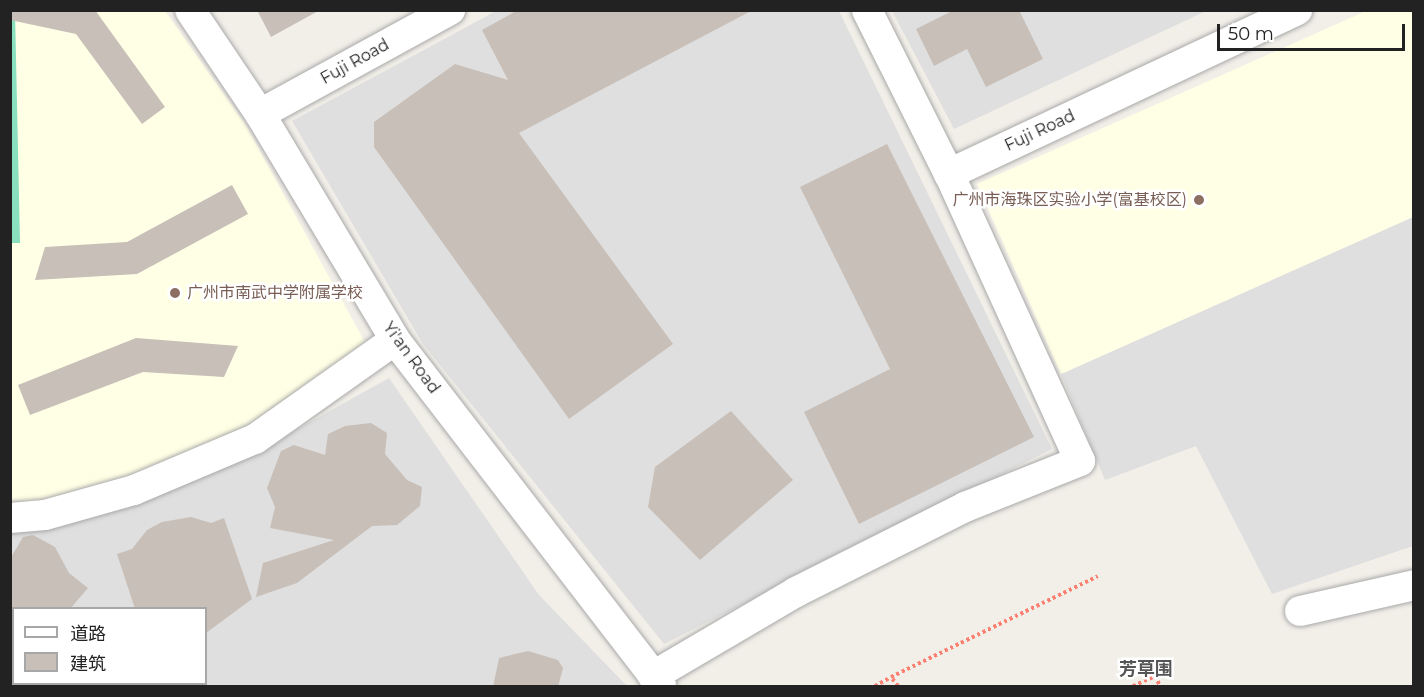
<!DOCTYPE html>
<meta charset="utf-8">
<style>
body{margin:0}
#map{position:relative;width:1424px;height:697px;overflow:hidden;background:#f2efe9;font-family:Montserrat,"Noto Sans SC",sans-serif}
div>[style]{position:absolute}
.residential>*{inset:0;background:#e0dfdf}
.education>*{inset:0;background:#ffffe5}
.pitch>*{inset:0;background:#88e0be}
.building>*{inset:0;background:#c7bfb8}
.path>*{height:4px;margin-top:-2px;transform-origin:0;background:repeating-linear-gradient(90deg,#fa8072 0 3px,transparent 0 6px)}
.roads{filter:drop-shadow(0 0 2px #a9a9a9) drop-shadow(0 0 2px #a9a9a9)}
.minor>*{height:30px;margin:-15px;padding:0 15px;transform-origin:15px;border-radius:15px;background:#fff}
.dots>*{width:16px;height:16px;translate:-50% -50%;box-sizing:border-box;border:3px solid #fff;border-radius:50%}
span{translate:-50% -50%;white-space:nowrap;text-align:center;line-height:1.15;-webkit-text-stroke:5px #fff;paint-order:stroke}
.street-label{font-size:16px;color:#222}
.education-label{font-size:16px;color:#785e54}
.right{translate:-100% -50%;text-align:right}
.left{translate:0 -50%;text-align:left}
.neighbourhood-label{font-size:18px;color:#555;font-weight:700}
.frame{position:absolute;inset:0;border:12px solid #222;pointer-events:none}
.legend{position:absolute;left:12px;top:607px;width:195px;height:78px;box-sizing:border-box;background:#fff;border:2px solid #a7a7a7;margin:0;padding:8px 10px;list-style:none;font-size:18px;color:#222}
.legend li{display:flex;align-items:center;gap:12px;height:30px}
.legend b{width:30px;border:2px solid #a7a7a7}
.scale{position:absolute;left:1217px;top:24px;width:188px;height:27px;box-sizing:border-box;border:3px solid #222;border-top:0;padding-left:8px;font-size:18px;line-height:21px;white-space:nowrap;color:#222;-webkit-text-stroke:4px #fff;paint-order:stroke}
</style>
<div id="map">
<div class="residential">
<div style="clip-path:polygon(496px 11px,839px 11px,1052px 449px,664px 644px,423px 344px,292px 121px)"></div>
<div style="clip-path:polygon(892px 11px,1206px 11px,954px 129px)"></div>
<div style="clip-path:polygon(1413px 217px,1413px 546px,1272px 594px,1196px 446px,1105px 480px,1061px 374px)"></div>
<div style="clip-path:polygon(evenodd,389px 378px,539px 595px,627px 686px,11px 686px,10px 529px,85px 520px,245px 458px,389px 378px,14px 608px,206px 608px,206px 684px,14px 684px,14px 608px)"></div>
</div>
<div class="education">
<div style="clip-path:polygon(11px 11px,165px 11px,245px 124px,366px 344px,252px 428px,68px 500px,11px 504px)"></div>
<div style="clip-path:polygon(1366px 11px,1413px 11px,1413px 217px,1061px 374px,977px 184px)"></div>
</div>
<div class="pitch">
<div style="clip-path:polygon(10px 11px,15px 11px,20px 243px,11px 243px)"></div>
</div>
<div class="building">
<div style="clip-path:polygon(10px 10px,95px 10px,165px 107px,142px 124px,76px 34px,10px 20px)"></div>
<div style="clip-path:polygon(257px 10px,320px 10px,271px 37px)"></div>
<div style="clip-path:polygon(518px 10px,753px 10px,519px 133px,673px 344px,569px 419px,374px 147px,374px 122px,455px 64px,508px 80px,482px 30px)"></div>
<div style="clip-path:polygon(954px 10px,1019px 10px,1043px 59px,986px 87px,967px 49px,934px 66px,916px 29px)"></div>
<div style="clip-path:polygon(887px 144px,1034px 437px,859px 524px,804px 412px,890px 369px,800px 187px)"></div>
<div style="clip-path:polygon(232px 185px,248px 214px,137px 274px,35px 280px,45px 247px,127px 242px)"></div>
<div style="clip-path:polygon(136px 338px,238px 346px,224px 377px,143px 372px,30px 415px,18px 385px)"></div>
<div style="clip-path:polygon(731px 411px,793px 480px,700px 560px,648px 507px,655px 467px)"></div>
<div style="clip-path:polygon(371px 423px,387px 433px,385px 454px,407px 480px,422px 487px,420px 506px,397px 525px,372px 526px,297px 583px,256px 597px,263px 563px,334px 540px,270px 528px,275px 507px,267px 488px,281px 451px,294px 445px,325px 455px,328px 434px,345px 426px)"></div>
<div style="clip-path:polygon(191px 517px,211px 523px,224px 518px,252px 599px,206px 633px,206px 609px,135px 609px,117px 554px,132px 549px,147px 530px,162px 522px)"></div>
<div style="clip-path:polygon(33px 535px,55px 547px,69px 573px,88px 588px,70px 609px,10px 609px,10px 559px,23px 537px)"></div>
<div style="clip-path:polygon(528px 651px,558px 660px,563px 668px,558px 687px,493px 687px,499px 658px)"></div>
</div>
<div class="path">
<div style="left:875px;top:686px;width:18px;rotate:-29deg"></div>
<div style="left:898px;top:686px;width:11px;rotate:-128deg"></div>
<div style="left:891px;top:677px;width:230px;rotate:-26deg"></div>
<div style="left:1133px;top:686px;width:24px;rotate:-24deg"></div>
<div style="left:1155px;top:676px;width:11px;rotate:63deg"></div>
</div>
<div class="roads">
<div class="minor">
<div style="left:190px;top:10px;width:125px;rotate:56.1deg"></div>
<div style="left:260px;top:114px;width:263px;rotate:59.1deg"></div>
<div style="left:395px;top:340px;width:436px;rotate:52.4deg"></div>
<div style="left:260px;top:114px;width:217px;rotate:-28.7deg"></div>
<div style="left:949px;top:174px;width:385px;rotate:-25.2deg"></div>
<div style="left:10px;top:518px;width:35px;rotate:-5deg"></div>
<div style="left:45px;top:515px;width:92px;rotate:-15.7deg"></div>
<div style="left:134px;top:490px;width:131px;rotate:-22.9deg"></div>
<div style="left:255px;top:439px;width:171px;rotate:-35.3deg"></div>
<div style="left:1300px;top:611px;width:117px;rotate:-12.8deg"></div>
<div style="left:653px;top:676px;width:166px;rotate:-30.4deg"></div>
<div style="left:796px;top:592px;width:189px;rotate:-26.7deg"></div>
<div style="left:965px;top:507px;width:124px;rotate:-21.8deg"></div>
<div style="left:1080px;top:461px;width:315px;rotate:-114.5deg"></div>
<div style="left:949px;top:174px;width:183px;rotate:-116.6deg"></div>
</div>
</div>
<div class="dots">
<div style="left:1199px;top:200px;background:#8d6e63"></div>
<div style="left:175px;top:293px;background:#8d6e63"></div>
</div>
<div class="street-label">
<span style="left:355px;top:62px;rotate:-29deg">Fuji Road</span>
<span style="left:1040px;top:131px;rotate:-25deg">Fuji Road</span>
<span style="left:411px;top:358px;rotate:54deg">Yi'an Road</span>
</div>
<div class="education-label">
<span class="right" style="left:1187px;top:200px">广州市海珠区实验小学(富基校区)</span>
<span class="left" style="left:187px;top:293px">广州市南武中学附属学校</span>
</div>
<div class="neighbourhood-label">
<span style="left:1146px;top:669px">芳草围</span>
</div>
<div class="frame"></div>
<ul class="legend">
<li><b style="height:8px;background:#fff"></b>道路</li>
<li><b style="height:16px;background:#c7bfb8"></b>建筑</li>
</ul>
<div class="scale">50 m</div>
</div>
